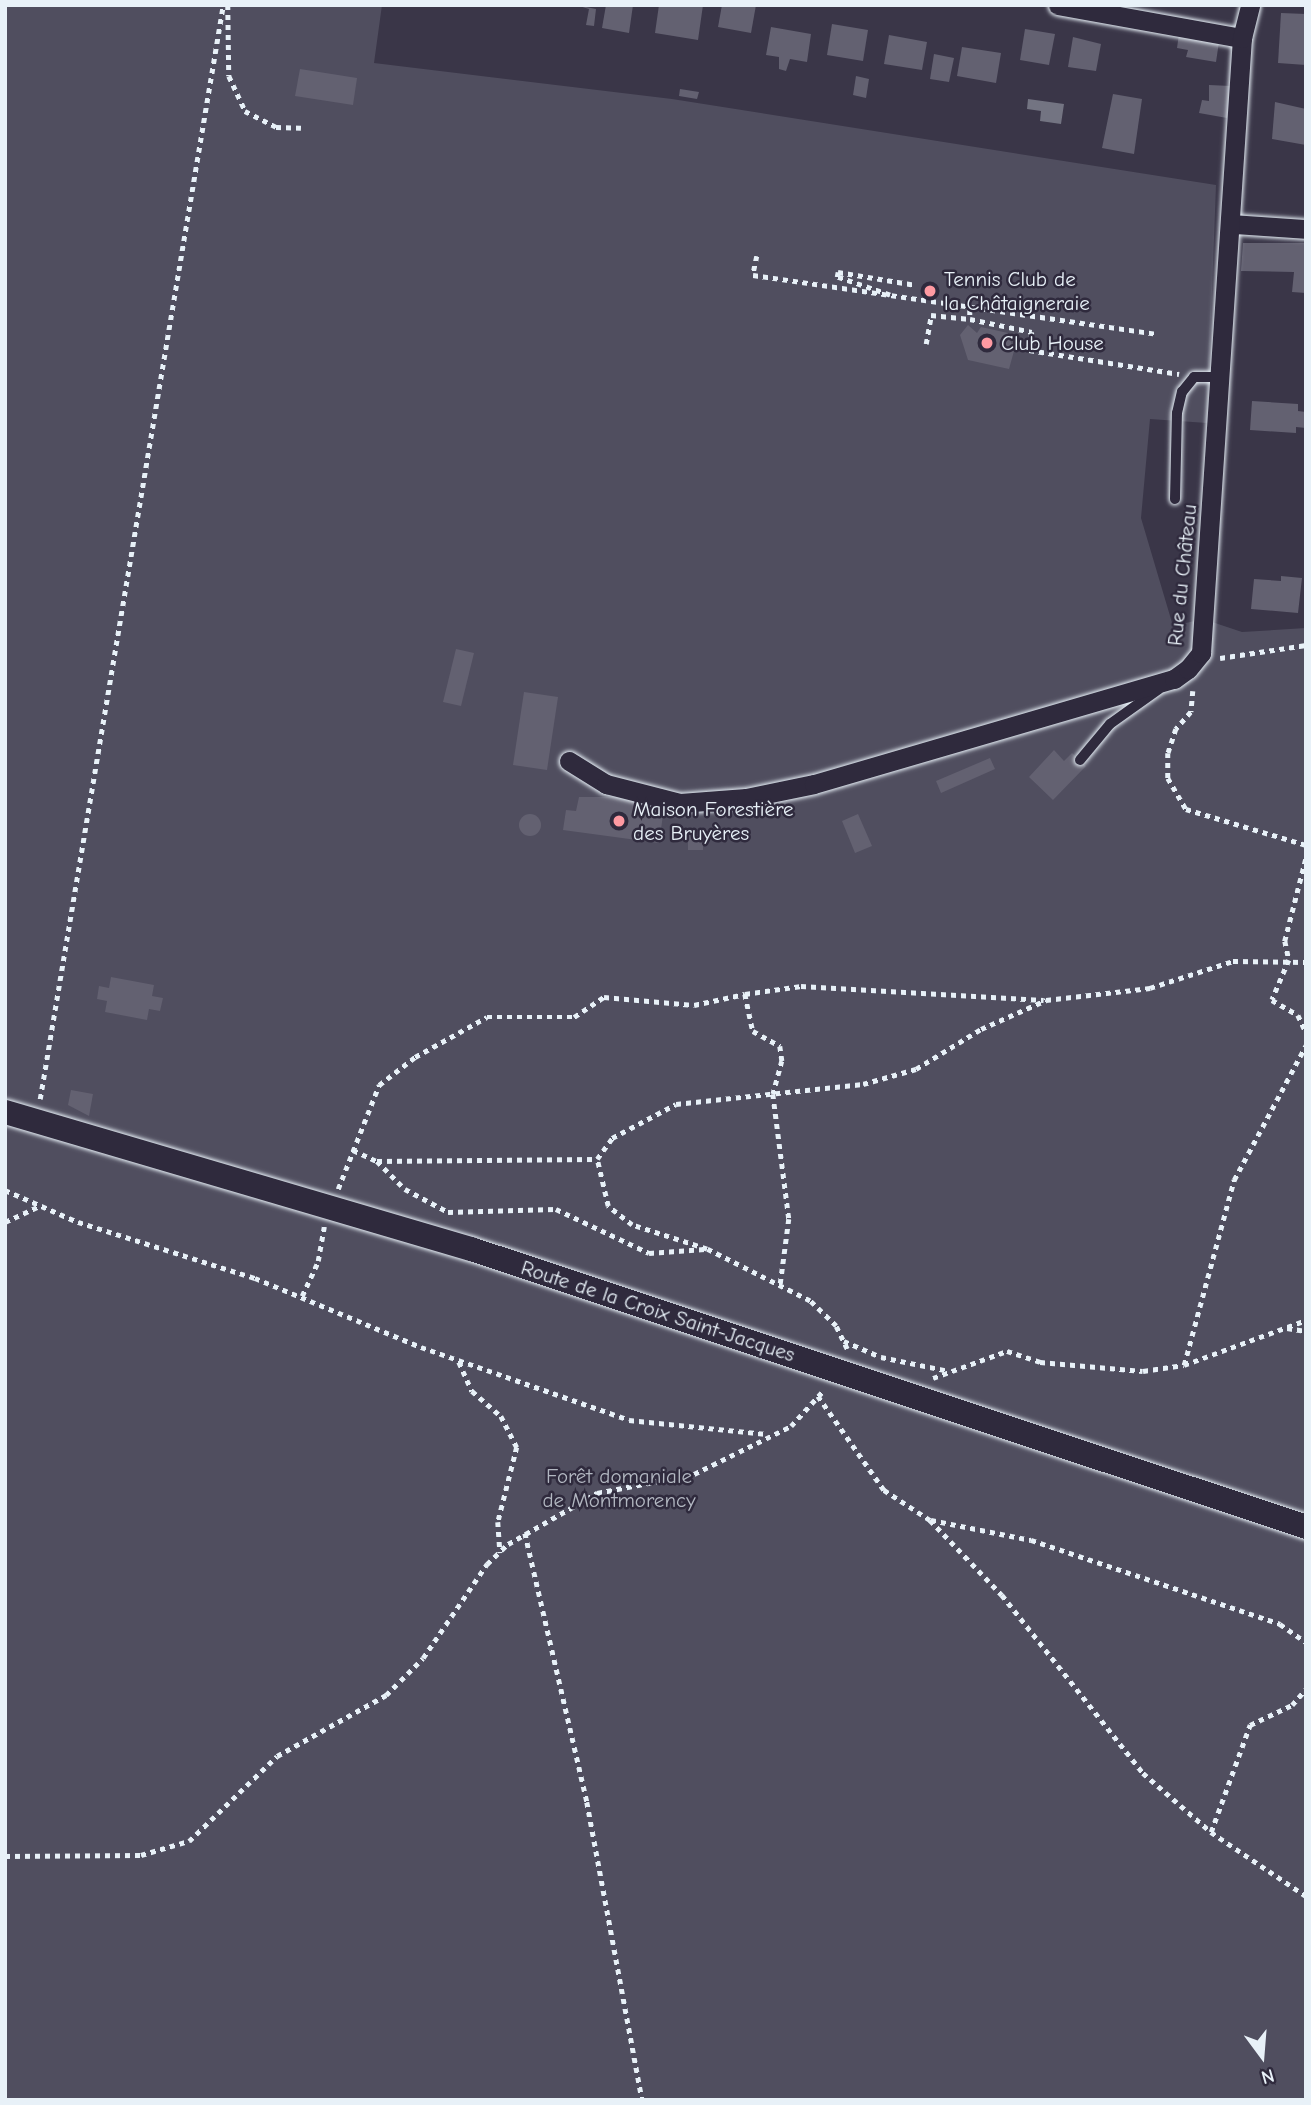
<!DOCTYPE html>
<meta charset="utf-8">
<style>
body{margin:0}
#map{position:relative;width:1311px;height:2105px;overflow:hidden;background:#3a3648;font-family:"Comic Neue",sans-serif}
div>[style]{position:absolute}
.green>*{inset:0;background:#504e5f}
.water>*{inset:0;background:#737482}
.building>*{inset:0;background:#636171}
.round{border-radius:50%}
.path>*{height:4.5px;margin-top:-2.25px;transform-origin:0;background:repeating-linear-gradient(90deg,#e8f1f8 0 5px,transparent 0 10px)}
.roads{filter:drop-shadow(0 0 2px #e8f1f8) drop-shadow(0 0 2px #e8f1f8)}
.service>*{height:10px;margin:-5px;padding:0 5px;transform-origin:5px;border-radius:5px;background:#2f2a3d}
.minor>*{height:19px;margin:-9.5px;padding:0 9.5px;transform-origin:9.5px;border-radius:9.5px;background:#2f2a3d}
.tertiary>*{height:24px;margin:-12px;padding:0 12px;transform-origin:12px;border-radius:12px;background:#2f2a3d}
.dots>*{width:19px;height:19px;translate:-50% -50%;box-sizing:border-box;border:4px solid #2f2a3d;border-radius:50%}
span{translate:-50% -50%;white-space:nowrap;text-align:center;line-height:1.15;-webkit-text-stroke:5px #2f2a3d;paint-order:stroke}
.poi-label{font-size:21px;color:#e8f1f8}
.left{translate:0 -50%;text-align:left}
.street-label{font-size:21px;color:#e8f1f8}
.park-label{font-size:21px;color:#b3b8c2}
.frame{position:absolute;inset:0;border:7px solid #e8f1f8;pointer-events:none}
.north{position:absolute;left:1227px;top:2021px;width:70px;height:70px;-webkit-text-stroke:5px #2f2a3d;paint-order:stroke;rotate:164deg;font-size:19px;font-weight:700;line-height:28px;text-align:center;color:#e8f1f8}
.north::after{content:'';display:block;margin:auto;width:24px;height:32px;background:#e8f1f8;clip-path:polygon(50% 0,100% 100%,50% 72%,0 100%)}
</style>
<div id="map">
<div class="green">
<div style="clip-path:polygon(5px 5px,382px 5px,374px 63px,672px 99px,1216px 185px,1207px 423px,1150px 419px,1141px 518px,1173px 626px,1203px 619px,1242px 632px,1306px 628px,1306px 2100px,5px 2100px)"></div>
</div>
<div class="water">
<div style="clip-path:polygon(1028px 99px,1064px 104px,1061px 124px,1040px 121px,1041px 111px,1027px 109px)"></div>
</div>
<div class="building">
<div style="clip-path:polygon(576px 5px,596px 9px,594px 26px,586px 25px,589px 9px)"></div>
<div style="clip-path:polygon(606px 5px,633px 5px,629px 33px,602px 28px)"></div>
<div style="clip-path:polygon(659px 5px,703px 5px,698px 40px,655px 33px)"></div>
<div style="clip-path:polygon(722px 5px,756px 5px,751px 33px,718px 27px)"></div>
<div style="clip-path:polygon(1281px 13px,1306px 14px,1306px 65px,1278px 63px)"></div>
<div style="clip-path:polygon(832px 24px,868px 30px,863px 61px,827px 55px)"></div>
<div style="clip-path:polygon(771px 27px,811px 34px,807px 62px,790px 59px,786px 71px,779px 69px,779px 57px,766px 55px)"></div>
<div style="clip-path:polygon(1025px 29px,1055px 34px,1049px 65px,1020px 60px)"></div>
<div style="clip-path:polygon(1179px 34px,1219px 42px,1216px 62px,1186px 57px,1188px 50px,1177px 48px)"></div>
<div style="clip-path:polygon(889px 35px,927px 42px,922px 70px,884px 64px)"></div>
<div style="clip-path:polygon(1073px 37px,1101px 44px,1096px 71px,1068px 67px)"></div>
<div style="clip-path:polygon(962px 47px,1001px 53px,996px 83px,957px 76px)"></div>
<div style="clip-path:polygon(934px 54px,954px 58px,949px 82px,930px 79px)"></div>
<div style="clip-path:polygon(300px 69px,357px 78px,353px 105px,295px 96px)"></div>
<div style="clip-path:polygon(856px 76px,869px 79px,866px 98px,853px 95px)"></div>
<div style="clip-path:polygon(1209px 85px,1231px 86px,1227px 118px,1199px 113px,1202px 100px,1209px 101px)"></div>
<div style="clip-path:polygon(680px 89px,699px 92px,697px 99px,679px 96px)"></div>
<div style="clip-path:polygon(1113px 94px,1142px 99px,1134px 154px,1102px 148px)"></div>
<div style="clip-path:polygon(1275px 102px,1306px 109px,1306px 145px,1272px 139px)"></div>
<div style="clip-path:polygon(1243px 243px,1306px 243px,1306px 293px,1292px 292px,1294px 272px,1241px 271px)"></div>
<div style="clip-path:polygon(968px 325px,977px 333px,981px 327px,1008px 333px,1014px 351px,1009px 369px,968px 360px,960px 335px)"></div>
<div style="clip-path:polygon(1252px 401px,1298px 404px,1298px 411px,1306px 412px,1306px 428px,1296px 427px,1296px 433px,1250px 430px)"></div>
<div style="clip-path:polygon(1281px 576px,1302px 578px,1298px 613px,1251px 609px,1254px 579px,1281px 581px)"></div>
<div style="clip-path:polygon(456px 649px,474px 653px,461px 706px,443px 702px)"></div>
<div style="clip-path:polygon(524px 692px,558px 697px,547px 770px,513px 765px)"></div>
<div style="clip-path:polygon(1054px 750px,1064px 761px,1072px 753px,1086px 766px,1053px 800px,1029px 777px)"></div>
<div style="clip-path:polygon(990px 758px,995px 769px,941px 793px,936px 781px)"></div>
<div style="clip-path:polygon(579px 797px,620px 797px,664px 808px,659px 843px,563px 830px,566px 810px,576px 811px)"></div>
<div class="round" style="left:519px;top:814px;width:22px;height:22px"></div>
<div style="clip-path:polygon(858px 814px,872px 846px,855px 853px,842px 821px)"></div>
<div style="clip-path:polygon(688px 835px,703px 835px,703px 850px,688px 850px)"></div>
<div style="clip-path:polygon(111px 977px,154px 985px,152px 996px,163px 998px,160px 1011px,149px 1009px,147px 1020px,105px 1012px,107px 1001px,97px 999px,99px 986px,109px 988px)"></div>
<div style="clip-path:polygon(71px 1090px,93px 1094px,89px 1116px,68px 1105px)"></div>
</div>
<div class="path">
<div style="left:228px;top:5px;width:71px;rotate:89.2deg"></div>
<div style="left:229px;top:76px;width:38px;rotate:65deg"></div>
<div style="left:245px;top:111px;width:35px;rotate:27deg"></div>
<div style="left:276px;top:127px;width:25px;rotate:2deg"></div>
<div style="left:757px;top:256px;width:19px;rotate:102deg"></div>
<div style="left:753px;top:275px;width:408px;rotate:8.3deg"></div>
<div style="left:890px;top:295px;width:56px;rotate:-161.2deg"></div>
<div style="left:837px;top:277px;width:5px;rotate:-79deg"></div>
<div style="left:838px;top:272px;width:79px;rotate:9.5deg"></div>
<div style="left:970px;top:310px;width:9px;rotate:90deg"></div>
<div style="left:970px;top:319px;width:63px;rotate:11.8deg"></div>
<div style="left:1032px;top:332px;width:18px;rotate:99deg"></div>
<div style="left:1029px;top:350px;width:152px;rotate:9.1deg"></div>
<div style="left:926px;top:344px;width:29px;rotate:-80deg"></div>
<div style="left:931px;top:315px;width:39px;rotate:6deg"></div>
<div style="left:1220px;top:658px;width:87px;rotate:-8.6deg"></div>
<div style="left:1193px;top:691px;width:21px;rotate:95deg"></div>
<div style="left:1191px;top:712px;width:23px;rotate:131deg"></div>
<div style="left:1176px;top:729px;width:25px;rotate:108deg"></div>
<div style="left:1168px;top:753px;width:25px;rotate:90deg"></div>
<div style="left:1168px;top:778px;width:36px;rotate:60deg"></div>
<div style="left:1186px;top:809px;width:125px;rotate:16.7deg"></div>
<div style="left:1306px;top:859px;width:85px;rotate:104.4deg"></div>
<div style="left:1285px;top:941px;width:19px;rotate:78deg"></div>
<div style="left:1289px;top:960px;width:43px;rotate:113deg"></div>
<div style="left:1272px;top:1000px;width:30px;rotate:30deg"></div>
<div style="left:1298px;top:1015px;width:19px;rotate:65deg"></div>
<div style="left:745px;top:994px;width:57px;rotate:-8.1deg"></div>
<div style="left:801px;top:986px;width:243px;rotate:3.3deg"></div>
<div style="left:40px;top:1099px;width:1109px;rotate:-80.5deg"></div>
<div style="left:353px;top:1150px;width:26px;rotate:25deg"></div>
<div style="left:377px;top:1161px;width:220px;rotate:-0.5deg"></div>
<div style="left:377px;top:1161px;width:40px;rotate:45deg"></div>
<div style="left:405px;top:1189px;width:49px;rotate:28.1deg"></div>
<div style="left:448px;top:1212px;width:108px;rotate:-1.6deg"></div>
<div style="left:556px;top:1209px;width:103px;rotate:25.3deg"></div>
<div style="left:649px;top:1253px;width:56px;rotate:-4.1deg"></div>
<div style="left:338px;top:1189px;width:112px;rotate:-68.5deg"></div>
<div style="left:379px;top:1085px;width:46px;rotate:-37.9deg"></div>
<div style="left:415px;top:1057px;width:82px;rotate:-29.1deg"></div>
<div style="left:487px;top:1017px;width:87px"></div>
<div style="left:574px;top:1017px;width:36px;rotate:-34deg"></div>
<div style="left:604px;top:997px;width:90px;rotate:5.1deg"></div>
<div style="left:694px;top:1005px;width:52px;rotate:-12.2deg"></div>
<div style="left:745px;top:994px;width:38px;rotate:78deg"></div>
<div style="left:753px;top:1031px;width:31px;rotate:29deg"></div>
<div style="left:780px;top:1046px;width:15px;rotate:82deg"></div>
<div style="left:782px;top:1061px;width:34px;rotate:105deg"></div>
<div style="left:773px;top:1094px;width:126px;rotate:82.7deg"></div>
<div style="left:789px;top:1219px;width:69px;rotate:97.5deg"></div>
<div style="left:5px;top:1190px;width:80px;rotate:23.7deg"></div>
<div style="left:78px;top:1222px;width:186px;rotate:17.6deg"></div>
<div style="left:255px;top:1278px;width:180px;rotate:22.6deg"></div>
<div style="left:421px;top:1347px;width:220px;rotate:19.3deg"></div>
<div style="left:629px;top:1420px;width:138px;rotate:5.8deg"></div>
<div style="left:5px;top:1222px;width:38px;rotate:-25deg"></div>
<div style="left:302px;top:1296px;width:38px;rotate:-65deg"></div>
<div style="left:318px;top:1261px;width:35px;rotate:-80deg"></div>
<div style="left:1287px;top:1328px;width:19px;rotate:9deg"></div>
<div style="left:844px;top:1341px;width:40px;rotate:23.4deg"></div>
<div style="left:881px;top:1357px;width:69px;rotate:11.6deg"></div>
<div style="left:847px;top:1349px;width:25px;rotate:-116deg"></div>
<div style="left:836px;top:1326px;width:36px;rotate:-136deg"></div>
<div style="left:810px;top:1301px;width:115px;rotate:-153.2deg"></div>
<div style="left:707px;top:1249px;width:79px;rotate:-162.3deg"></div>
<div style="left:632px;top:1225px;width:31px;rotate:-142deg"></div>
<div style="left:608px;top:1206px;width:48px;rotate:-103.2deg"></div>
<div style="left:597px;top:1159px;width:26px;rotate:-54deg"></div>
<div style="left:612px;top:1138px;width:72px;rotate:-28deg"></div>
<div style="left:676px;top:1104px;width:188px;rotate:-6.1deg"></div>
<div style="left:863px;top:1084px;width:55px;rotate:-15.8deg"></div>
<div style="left:916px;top:1069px;width:76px;rotate:-31.6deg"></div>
<div style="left:981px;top:1029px;width:71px;rotate:-24deg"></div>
<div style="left:1046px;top:1000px;width:105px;rotate:-6.6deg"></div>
<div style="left:1150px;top:988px;width:87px;rotate:-18deg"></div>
<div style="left:1233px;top:961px;width:73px;rotate:0.8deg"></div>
<div style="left:459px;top:1362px;width:32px;rotate:66deg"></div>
<div style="left:472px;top:1391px;width:38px;rotate:41deg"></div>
<div style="left:501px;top:1416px;width:35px;rotate:63deg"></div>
<div style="left:517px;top:1447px;width:77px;rotate:104.2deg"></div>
<div style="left:498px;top:1522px;width:31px;rotate:86deg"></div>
<div style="left:1184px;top:1365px;width:192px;rotate:-74.9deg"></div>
<div style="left:1234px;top:1180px;width:153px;rotate:-61.9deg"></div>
<div style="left:933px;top:1378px;width:79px;rotate:-20deg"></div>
<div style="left:1007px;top:1351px;width:35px;rotate:18deg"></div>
<div style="left:1040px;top:1362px;width:103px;rotate:5deg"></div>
<div style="left:1143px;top:1371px;width:41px;rotate:-8.3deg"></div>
<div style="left:1184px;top:1365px;width:130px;rotate:-20.2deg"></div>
<div style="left:818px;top:1396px;width:115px;rotate:54.9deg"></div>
<div style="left:884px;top:1490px;width:55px;rotate:33.1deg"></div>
<div style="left:930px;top:1520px;width:104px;rotate:46.2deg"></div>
<div style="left:1002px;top:1595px;width:227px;rotate:51.6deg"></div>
<div style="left:1143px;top:1773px;width:90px;rotate:40.9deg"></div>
<div style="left:1211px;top:1832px;width:115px;rotate:34deg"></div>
<div style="left:931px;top:1520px;width:102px;rotate:11.3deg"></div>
<div style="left:1031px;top:1540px;width:263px;rotate:18.6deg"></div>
<div style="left:1280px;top:1624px;width:32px;rotate:35deg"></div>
<div style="left:525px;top:1533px;width:276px;rotate:77deg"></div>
<div style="left:587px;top:1802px;width:303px;rotate:79.5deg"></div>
<div style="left:1211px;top:1832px;width:114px;rotate:-70deg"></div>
<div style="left:1250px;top:1725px;width:47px;rotate:-25.5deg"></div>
<div style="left:1292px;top:1705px;width:21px;rotate:-49deg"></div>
<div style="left:5px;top:1856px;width:136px;rotate:-0.4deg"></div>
<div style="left:141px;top:1855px;width:50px;rotate:-16.3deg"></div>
<div style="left:189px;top:1841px;width:122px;rotate:-44deg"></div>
<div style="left:277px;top:1756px;width:125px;rotate:-29.2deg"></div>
<div style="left:386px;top:1695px;width:52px;rotate:-45deg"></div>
<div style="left:423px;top:1658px;width:114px;rotate:-55.8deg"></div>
<div style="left:487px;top:1564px;width:29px;rotate:-44deg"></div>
<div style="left:508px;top:1544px;width:103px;rotate:-29.8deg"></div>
<div style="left:597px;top:1493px;width:99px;rotate:-11.1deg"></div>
<div style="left:694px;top:1474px;width:108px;rotate:-26.3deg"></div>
<div style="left:791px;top:1426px;width:47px;rotate:-47.6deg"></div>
</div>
<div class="roads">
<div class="service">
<div style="left:1175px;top:499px;width:86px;rotate:-88.7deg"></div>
<div style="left:1177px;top:413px;width:22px;rotate:-77deg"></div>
<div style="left:1182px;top:392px;width:19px;rotate:-51deg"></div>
<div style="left:1194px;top:377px;width:27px"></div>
<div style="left:1080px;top:760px;width:47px;rotate:-50.2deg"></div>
<div style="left:1110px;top:724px;width:60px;rotate:-35.5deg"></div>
</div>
<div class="minor">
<div style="left:1058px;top:5px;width:187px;rotate:10.2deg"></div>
<div style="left:1233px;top:224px;width:73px;rotate:3.9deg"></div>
<div style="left:569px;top:761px;width:44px;rotate:31.9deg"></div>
<div style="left:606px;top:784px;width:76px;rotate:14.4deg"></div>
<div style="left:680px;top:803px;width:66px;rotate:-4.3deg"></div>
<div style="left:746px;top:798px;width:69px;rotate:-11.6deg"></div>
<div style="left:814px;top:784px;width:375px;rotate:-16.3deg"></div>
<div style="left:1174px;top:679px;width:17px;rotate:-36deg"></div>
<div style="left:1188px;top:669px;width:21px;rotate:-51deg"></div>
<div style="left:1201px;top:653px;width:616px;rotate:-86.19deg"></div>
<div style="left:1242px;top:38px;width:34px;rotate:-76deg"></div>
</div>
<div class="tertiary">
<div style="left:5px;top:1112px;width:486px;rotate:16.4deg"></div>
<div style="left:471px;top:1249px;width:880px;rotate:18.41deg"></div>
</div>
</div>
<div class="dots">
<div style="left:930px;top:291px;background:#ff9aa2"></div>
<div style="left:987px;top:343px;background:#ff9aa2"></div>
<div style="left:619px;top:821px;background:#ff9aa2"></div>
</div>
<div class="poi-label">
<span class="left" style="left:944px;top:291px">Tennis Club de<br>la Châtaigneraie</span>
<span class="left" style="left:1001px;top:343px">Club House</span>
<span class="left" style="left:633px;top:821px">Maison Forestière<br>des Bruyères</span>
</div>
<div class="street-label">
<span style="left:1182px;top:575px;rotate:-84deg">Rue du Château</span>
<span style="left:658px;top:1311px;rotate:18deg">Route de la Croix Saint-Jacques</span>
</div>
<div class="park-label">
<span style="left:619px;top:1488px">Forêt domaniale<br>de Montmorency</span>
</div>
<div class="frame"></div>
<div class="north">N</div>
</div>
